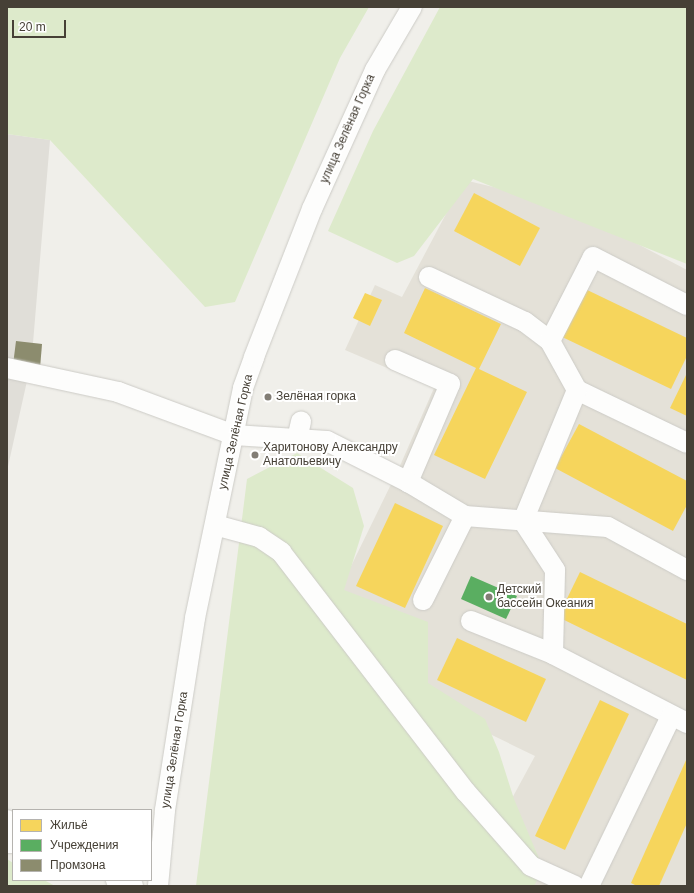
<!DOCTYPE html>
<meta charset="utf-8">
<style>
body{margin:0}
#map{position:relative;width:694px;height:893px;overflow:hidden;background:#f0efea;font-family:Helvetica,sans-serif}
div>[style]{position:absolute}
.residential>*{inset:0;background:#e4e1d8}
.industrial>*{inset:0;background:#e0ded8}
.green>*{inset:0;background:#ddeacb}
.homes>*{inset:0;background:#f6d55c}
.public>*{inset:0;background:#5aae61}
.industry>*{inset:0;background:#8c8c6e}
.roads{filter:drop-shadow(0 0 1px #cccbc6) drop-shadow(0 0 1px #cccbc6)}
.minor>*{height:20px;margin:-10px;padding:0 10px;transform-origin:10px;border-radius:10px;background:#fdfdfc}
.dots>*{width:11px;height:11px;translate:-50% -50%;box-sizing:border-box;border:2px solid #fff;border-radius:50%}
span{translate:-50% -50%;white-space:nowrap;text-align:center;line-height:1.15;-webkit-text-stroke:4px #fff;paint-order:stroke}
.street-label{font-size:12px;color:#464036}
.poi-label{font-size:12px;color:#464036}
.left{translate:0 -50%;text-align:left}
.frame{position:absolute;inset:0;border:8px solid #464036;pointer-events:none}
.legend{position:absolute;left:12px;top:809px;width:140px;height:72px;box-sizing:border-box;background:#fff;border:1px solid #b5b3af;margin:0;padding:5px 7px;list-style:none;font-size:12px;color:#464036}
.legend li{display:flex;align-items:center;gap:8px;height:20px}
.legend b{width:20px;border:1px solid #b5b3af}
.scale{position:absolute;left:12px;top:20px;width:54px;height:18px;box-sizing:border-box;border:2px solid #464036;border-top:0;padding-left:5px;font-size:12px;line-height:14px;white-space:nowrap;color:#464036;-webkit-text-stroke:3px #fff;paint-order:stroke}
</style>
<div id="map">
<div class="residential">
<div style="clip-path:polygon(464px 180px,560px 203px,687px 270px,687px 886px,518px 886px,484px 850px,535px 756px,397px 689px,333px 603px,399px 468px,434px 388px,345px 350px,375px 285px,402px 297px)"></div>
</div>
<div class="industrial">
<div style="clip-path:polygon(7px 134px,50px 140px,33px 343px,42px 344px,40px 368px,29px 372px,7px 471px)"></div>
</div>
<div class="green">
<div style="clip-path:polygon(7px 7px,369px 7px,340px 58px,235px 302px,205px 307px,50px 140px,7px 134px)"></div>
<div style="clip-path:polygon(440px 7px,687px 7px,687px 264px,473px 179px,414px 256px,397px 263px,328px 231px,373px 131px)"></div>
<div style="clip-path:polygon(297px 453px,353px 488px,364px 526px,344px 590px,428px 622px,428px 683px,485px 719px,499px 752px,514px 799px,543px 868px,534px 886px,196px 886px,247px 479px)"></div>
<div style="clip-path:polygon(7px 859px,13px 863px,13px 880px,44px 880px,55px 886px,7px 886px)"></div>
</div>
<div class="homes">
<div style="clip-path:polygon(474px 193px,540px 228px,520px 266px,454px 231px)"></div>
<div style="clip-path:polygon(581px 287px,687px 338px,687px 356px,671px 389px,558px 335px)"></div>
<div style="clip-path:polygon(425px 288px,501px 324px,479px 369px,527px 392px,485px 479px,434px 455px,476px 368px,404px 333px)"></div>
<div style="clip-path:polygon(365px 293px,382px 300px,370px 326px,353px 318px)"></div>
<div style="clip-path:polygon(687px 373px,687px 416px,670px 408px)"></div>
<div style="clip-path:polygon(579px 424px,687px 481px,687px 505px,673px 531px,555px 468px)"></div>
<div style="clip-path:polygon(395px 503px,443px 526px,405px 608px,356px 586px)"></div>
<div style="clip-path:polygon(580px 572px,687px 624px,687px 680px,558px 617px)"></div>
<div style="clip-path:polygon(457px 638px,546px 679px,526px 722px,437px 680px)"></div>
<div style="clip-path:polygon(600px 700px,629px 714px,565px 850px,535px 836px)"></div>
<div style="clip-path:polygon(687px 758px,687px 823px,659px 886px,637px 886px,631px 883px)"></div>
</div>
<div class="public">
<div style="clip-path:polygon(471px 576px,517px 596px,506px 619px,461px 599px)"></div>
</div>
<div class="industry">
<div style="clip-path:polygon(16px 341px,42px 344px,40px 368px,13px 365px)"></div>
</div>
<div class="roads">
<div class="minor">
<div style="left:429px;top:277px;width:106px;rotate:25.1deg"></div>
<div style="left:525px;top:322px;width:31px;rotate:37deg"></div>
<div style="left:395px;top:360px;width:60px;rotate:23.6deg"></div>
<div style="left:450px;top:384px;width:107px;rotate:113.2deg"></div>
<div style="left:7px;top:368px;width:114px;rotate:12.2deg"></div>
<div style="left:118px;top:392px;width:124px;rotate:20.3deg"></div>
<div style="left:234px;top:435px;width:93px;rotate:3.7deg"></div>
<div style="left:327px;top:441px;width:91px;rotate:26.8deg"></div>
<div style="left:408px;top:482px;width:66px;rotate:30.8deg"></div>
<div style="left:465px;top:516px;width:143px;rotate:4.4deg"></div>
<div style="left:608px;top:527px;width:90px;rotate:28.6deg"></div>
<div style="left:577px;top:390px;width:122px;rotate:25.7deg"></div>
<div style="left:297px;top:439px;width:18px;rotate:-77deg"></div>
<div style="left:215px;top:525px;width:46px;rotate:15.3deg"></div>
<div style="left:259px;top:537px;width:27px;rotate:34deg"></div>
<div style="left:281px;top:552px;width:303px;rotate:52.4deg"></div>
<div style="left:466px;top:792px;width:98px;rotate:48.7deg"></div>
<div style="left:531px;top:866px;width:48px;rotate:24.4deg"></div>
<div style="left:423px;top:600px;width:94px;rotate:-63.4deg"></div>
<div style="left:471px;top:621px;width:88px;rotate:21.9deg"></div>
<div style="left:553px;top:654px;width:151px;rotate:27.2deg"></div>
<div style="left:553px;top:654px;width:84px;rotate:-88.6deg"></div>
<div style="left:555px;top:570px;width:59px;rotate:-123.1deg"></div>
<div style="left:523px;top:521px;width:142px;rotate:-67.6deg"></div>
<div style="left:577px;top:390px;width:56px;rotate:-118.9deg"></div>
<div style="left:550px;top:341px;width:94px;rotate:-62.9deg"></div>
<div style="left:593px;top:257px;width:106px;rotate:27.1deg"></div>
<div style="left:7px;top:820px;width:8px;rotate:45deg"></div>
<div style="left:7px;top:843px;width:6px"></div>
<div style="left:116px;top:880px;width:18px;rotate:19deg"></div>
<div style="left:158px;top:886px;width:76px;rotate:-84.7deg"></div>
<div style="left:165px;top:810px;width:194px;rotate:-81.1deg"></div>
<div style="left:195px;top:618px;width:235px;rotate:-78.2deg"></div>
<div style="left:243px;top:388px;width:33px;rotate:-70deg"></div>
<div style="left:254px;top:357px;width:159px;rotate:-68.6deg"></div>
<div style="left:312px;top:209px;width:153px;rotate:-65.6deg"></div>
<div style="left:375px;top:70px;width:73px;rotate:-59.6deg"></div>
<div style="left:589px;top:886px;width:189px;rotate:-64.2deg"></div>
</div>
</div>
<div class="dots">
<div style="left:268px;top:397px;background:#827d75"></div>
<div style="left:255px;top:455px;background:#827d75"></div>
<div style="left:489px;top:597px;background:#827d75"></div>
</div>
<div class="street-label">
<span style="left:348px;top:129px;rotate:-66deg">улица Зелёная Горка</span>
<span style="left:236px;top:432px;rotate:-77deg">улица Зелёная Горка</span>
<span style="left:175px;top:750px;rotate:-81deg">улица Зелёная Горка</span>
</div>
<div class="poi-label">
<span class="left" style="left:276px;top:397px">Зелёная горка</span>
<span class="left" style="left:263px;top:455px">Харитонову Александру<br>Анатольевичу</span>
<span class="left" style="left:497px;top:597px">Детский<br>бассейн Океания</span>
</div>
<div class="frame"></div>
<ul class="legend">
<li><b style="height:11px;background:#f6d55c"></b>Жильё</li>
<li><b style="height:11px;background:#5aae61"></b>Учреждения</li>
<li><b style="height:11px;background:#8c8c6e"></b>Промзона</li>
</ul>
<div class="scale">20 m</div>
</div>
